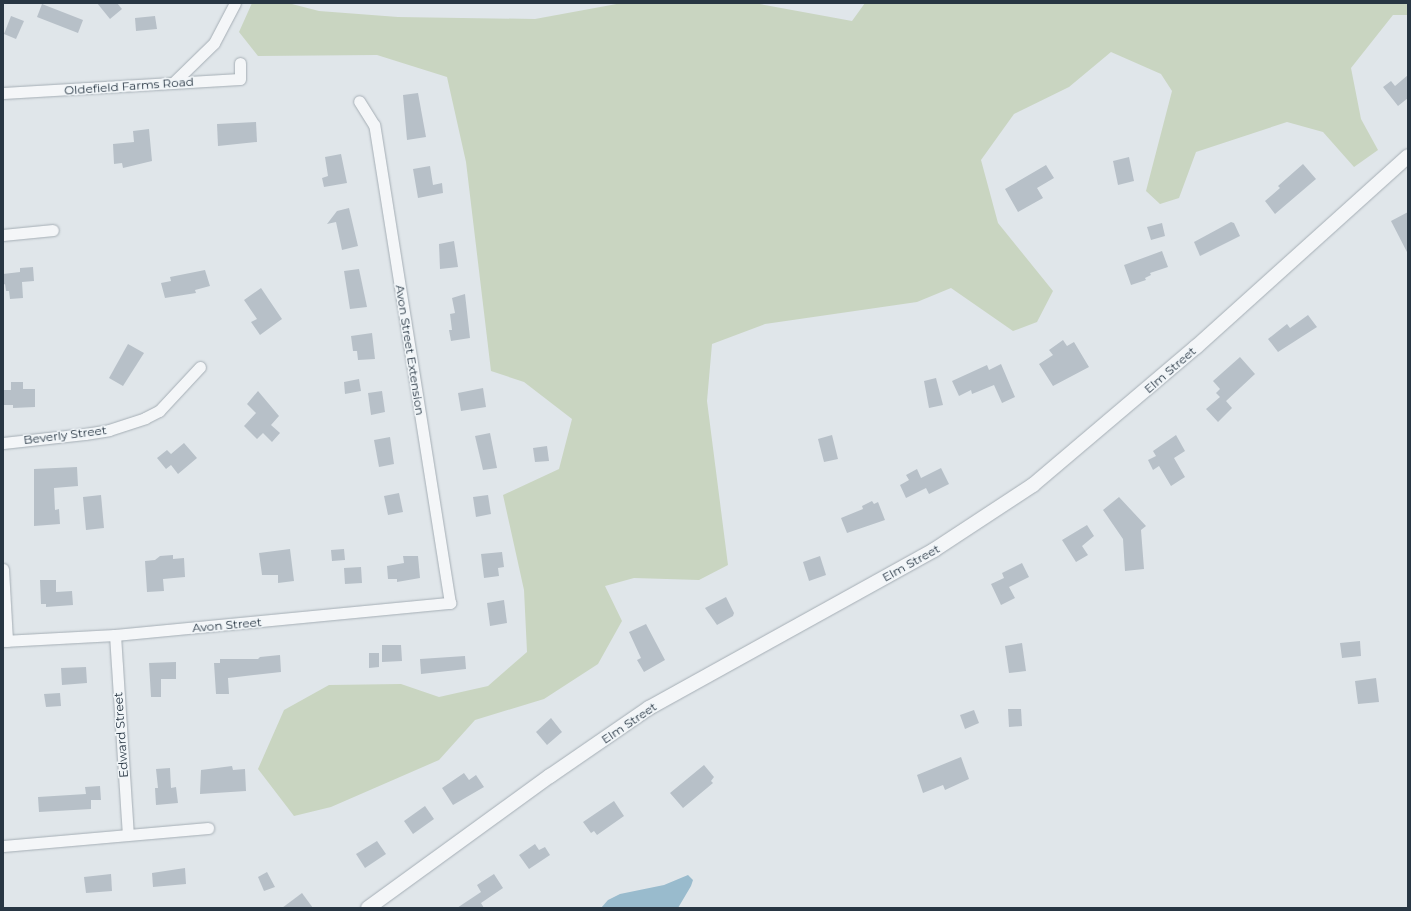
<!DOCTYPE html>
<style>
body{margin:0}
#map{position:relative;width:1411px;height:911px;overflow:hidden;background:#e0e6ea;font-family:Montserrat,sans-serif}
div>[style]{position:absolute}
.green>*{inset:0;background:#c9d5c1}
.water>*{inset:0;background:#99bbcd}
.building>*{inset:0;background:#b7c0c8}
.roads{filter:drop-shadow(0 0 1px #a5aeb5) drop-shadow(0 0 1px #a5aeb5)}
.minor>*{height:11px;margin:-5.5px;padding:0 5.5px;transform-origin:5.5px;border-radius:5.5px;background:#f4f6f8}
.tertiary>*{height:14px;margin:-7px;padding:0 7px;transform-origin:7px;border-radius:7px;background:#f4f6f8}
span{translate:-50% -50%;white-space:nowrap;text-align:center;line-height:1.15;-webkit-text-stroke:3px #f0f5f8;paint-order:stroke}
.street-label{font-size:12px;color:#283643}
.frame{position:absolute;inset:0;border:4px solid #283643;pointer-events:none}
</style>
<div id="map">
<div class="green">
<div style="clip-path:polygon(252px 3px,288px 3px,319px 11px,398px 17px,535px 19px,622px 3px,754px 3px,852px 21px,865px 3px,1408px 3px,1408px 15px,1393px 15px,1351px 68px,1361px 119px,1378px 150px,1354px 167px,1323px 132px,1287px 122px,1196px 152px,1179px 198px,1160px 204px,1146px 191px,1172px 91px,1161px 74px,1111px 52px,1069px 87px,1014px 114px,981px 160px,998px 223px,1053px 291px,1037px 322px,1013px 331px,951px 288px,917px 302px,765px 324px,712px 344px,707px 401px,728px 565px,699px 580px,634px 578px,605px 586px,622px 621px,598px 664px,544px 699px,475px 720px,439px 760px,331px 807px,294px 816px,258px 769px,284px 710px,329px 685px,401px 684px,439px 697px,488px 686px,527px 652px,524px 590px,503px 495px,559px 469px,572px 419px,524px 382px,491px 371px,466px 162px,447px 77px,377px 55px,258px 56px,239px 32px)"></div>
</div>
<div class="water">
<div style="clip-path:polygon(688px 875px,693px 880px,691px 886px,678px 908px,601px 908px,608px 900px,620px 894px,664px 885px)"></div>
</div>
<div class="building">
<div style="clip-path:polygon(97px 3px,117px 3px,122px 9px,110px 19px)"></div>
<div style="clip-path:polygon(42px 4px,83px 20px,78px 33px,37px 17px)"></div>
<div style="clip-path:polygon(11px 16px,24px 21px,16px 39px,4px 34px)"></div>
<div style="clip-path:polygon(155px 16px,157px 29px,136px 31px,135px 18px)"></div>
<div style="clip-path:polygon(1408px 75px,1408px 98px,1398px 106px,1383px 87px,1391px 81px,1395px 86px)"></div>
<div style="clip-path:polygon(418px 93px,426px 137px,407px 140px,403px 95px)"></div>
<div style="clip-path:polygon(256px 122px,257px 142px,218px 146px,217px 124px)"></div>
<div style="clip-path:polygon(149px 129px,152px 161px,123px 168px,122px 163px,114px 164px,113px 144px,134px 142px,133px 131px)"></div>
<div style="clip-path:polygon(341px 154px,347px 183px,324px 187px,322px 178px,328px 176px,325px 157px)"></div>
<div style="clip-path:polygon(1129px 157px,1134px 181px,1118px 185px,1113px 161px)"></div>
<div style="clip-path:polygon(1303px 164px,1316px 179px,1275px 214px,1265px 201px,1280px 188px,1278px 186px)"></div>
<div style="clip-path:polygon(1046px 165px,1054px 178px,1037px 188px,1043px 198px,1018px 212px,1005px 189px)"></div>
<div style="clip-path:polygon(430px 166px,433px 185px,442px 183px,443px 193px,418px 198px,413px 169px)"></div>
<div style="clip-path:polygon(349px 208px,358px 246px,342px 250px,336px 222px,327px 224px,337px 211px)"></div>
<div style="clip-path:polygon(1408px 212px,1408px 254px,1391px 221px)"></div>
<div style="clip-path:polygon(1231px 222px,1234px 223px,1240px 236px,1200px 256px,1194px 242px)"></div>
<div style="clip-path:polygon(1162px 223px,1165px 236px,1151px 240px,1147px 227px)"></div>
<div style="clip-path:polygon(454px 241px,458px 267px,440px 269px,439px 244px)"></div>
<div style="clip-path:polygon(1162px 251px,1168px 267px,1150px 273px,1151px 275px,1145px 278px,1146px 280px,1131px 285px,1124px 265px)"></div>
<div style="clip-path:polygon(33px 267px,34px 281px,22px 282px,23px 298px,10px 299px,9px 291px,6px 291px,5px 284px,3px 285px,3px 274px,20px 272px,20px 268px)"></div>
<div style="clip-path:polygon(359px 269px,367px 307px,350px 309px,344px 271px)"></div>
<div style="clip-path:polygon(205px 270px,210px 286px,195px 290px,196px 293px,165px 298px,161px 283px,171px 281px,170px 277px)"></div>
<div style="clip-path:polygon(261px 288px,282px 319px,260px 335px,251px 322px,257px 319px,244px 300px)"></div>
<div style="clip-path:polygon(465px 294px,470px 338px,451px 341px,449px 330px,452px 330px,450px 314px,455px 313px,452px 298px)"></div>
<div style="clip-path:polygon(1308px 315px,1317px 327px,1278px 352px,1268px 339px,1287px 324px,1290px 328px)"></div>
<div style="clip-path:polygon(372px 333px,375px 359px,358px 360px,357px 351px,353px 351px,351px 336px)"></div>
<div style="clip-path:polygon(1063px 340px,1067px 346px,1074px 342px,1089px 367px,1053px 386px,1039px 364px,1053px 355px,1049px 350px)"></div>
<div style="clip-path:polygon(128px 344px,144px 353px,123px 386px,109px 378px)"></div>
<div style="clip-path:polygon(1240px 357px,1255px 374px,1226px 401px,1232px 408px,1218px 422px,1206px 409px,1220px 397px,1216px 393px,1220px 389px,1213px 381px)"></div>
<div style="clip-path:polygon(1001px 364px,1015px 397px,1002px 403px,994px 385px,972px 394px,971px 390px,959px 396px,952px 381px,987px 365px,989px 370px)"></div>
<div style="clip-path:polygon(936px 378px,943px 405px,929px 408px,924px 381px)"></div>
<div style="clip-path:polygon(359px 379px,361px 391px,345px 394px,344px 382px)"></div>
<div style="clip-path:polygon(11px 382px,23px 382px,23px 389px,35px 389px,35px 407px,13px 408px,13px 405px,3px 405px,3px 390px,11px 390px)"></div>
<div style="clip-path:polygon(483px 388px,486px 407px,461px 411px,458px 393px)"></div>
<div style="clip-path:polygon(258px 391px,279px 416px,271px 425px,280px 433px,272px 442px,263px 433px,257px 439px,244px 426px,256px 413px,247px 404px)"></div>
<div style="clip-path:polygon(382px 391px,385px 412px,371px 415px,368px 393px)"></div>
<div style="clip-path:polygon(490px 433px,497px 468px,483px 470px,475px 436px)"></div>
<div style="clip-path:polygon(832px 435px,838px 459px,824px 462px,818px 439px)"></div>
<div style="clip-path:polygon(1176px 435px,1185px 451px,1174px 458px,1185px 477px,1171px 486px,1159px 466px,1153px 470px,1148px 460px,1156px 456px,1153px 451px)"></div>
<div style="clip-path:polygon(390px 437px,394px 464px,379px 467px,374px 440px)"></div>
<div style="clip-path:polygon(184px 443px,197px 458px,178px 474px,171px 465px,166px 469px,157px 458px,167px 450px,171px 454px)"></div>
<div style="clip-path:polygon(547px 446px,549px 461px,535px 462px,533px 448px)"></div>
<div style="clip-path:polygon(77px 467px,78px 486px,54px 488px,55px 510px,59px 509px,60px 524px,34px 526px,34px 469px)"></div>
<div style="clip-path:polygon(941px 468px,949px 484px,929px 494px,926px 488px,906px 498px,900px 485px,909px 480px,906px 475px,917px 469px,921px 478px)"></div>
<div style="clip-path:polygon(399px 493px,403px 512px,388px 515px,384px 496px)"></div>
<div style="clip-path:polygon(101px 495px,104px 528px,86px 530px,83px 497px)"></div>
<div style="clip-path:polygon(488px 495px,491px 514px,476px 517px,473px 497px)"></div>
<div style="clip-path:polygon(1119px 497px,1146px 526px,1141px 530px,1144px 569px,1125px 571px,1123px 539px,1103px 510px)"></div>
<div style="clip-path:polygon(872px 501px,874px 504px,878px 502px,885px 520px,847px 533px,841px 518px,863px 509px,862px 506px)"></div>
<div style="clip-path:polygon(1087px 525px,1094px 536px,1082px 546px,1088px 555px,1076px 562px,1062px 540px)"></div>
<div style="clip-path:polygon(290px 549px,294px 581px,278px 583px,278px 575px,262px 575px,259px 553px)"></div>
<div style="clip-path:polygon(344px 549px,345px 560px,332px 561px,331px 550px)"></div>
<div style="clip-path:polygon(502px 552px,504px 567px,498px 568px,499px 576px,484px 578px,481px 554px)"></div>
<div style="clip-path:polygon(173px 555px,173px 559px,184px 558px,185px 577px,163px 579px,164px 591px,147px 592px,145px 561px,155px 560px,160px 556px)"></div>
<div style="clip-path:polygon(403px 556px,418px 556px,420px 578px,397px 582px,397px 579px,388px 579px,387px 566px,404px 563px)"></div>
<div style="clip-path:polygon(820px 556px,826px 575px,809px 581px,803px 562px)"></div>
<div style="clip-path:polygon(1022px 563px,1029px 577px,1009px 587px,1015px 598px,1001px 605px,991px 584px,1004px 578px,1002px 573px)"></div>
<div style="clip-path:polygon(361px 567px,362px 583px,345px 584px,344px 568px)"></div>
<div style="clip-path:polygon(40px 580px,56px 580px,56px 592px,72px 591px,73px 605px,46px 607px,46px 604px,41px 604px)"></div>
<div style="clip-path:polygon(726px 597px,734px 613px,733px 616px,717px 625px,705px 608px)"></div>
<div style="clip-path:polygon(504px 600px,507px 623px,490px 626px,487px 603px)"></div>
<div style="clip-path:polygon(646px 624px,665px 660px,644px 672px,637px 660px,641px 658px,629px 632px)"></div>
<div style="clip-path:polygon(1360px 641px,1361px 656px,1342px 658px,1340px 643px)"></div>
<div style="clip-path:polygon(1022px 643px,1026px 671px,1009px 673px,1005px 646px)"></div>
<div style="clip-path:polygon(382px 645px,401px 645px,402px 661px,382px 662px)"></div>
<div style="clip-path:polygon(369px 653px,379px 653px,379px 667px,369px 668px)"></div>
<div style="clip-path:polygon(280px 655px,281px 672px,228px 678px,229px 694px,216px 694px,214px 663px,220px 663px,220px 659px,258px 659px,260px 657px)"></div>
<div style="clip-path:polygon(465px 656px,466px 669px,421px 674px,420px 659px)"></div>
<div style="clip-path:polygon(176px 662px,176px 679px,161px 679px,161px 697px,151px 697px,149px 663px)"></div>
<div style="clip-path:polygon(86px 667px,87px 683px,62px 685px,61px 668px)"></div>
<div style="clip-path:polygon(1376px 678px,1379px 702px,1358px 704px,1355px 681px)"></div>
<div style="clip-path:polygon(60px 693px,61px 706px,46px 707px,44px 694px)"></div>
<div style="clip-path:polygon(1008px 709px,1021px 709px,1022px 726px,1009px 727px)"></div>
<div style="clip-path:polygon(974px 710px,979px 723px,965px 729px,960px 715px)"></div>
<div style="clip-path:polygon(551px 718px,562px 732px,547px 745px,536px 732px)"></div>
<div style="clip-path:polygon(961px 757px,969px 779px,945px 790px,943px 785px,923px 793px,917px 775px)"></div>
<div style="clip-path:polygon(704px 765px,714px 777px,711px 781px,713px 783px,683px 808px,670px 793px)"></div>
<div style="clip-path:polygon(232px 766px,233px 770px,245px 769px,246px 791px,200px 794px,201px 770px)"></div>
<div style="clip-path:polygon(170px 768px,171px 788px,176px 787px,178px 803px,156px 805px,155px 788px,158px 788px,156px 769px)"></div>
<div style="clip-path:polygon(464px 773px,469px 780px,476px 775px,484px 787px,453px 805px,442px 788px)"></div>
<div style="clip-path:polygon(100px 786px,101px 800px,91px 800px,91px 809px,39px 812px,38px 797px,86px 794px,85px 787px)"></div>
<div style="clip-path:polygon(614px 801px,624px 816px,597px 835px,594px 831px,591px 833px,583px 822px)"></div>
<div style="clip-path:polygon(425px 806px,434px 819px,413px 834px,404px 821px)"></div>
<div style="clip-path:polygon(377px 841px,386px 854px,365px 868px,356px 854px)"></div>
<div style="clip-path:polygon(535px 844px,539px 850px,545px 847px,550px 855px,529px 869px,519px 855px)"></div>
<div style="clip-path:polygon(185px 868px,186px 884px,153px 887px,152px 873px)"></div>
<div style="clip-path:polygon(267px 872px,275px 887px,264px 891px,258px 877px)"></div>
<div style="clip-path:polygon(111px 874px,112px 891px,86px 893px,84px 877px)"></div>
<div style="clip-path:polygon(494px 874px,503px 888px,481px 903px,484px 908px,457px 908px,481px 892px,477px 885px)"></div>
<div style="clip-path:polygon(302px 893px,313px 908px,282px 908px)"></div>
</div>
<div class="roads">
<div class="minor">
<div style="left:173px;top:83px;width:57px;rotate:-44.3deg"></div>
<div style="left:214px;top:43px;width:45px;rotate:-62.3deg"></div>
<div style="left:3px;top:93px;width:237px;rotate:-3.4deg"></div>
<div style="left:240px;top:79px;width:16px;rotate:-90deg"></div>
<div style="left:3px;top:235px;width:50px;rotate:-5.7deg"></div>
<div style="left:3px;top:443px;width:82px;rotate:-6.3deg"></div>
<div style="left:85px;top:434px;width:24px;rotate:-9deg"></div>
<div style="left:109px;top:430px;width:38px;rotate:-18deg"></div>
<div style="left:145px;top:418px;width:16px;rotate:-27deg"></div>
<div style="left:159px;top:411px;width:60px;rotate:-47deg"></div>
<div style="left:3px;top:569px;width:72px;rotate:86.8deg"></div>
<div style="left:115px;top:635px;width:199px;rotate:86.3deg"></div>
<div style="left:3px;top:641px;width:112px;rotate:-3.1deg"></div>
<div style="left:115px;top:635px;width:337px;rotate:-5.5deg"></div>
<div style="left:450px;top:603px;width:484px;rotate:-99deg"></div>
<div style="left:374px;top:125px;width:28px;rotate:-122deg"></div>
<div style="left:3px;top:846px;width:206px;rotate:-5deg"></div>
</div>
<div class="tertiary">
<div style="left:368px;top:908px;width:225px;rotate:-36deg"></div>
<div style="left:550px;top:776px;width:120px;rotate:-34.5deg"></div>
<div style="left:649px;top:708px;width:326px;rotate:-29deg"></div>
<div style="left:934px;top:550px;width:118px;rotate:-33.3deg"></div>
<div style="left:1033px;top:485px;width:214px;rotate:-40.3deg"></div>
<div style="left:1196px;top:347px;width:285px;rotate:-42deg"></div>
</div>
</div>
<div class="street-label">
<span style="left:129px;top:86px;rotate:-4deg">Oldefield Farms Road</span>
<span style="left:410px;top:350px;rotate:81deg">Avon Street Extension</span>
<span style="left:1170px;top:370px;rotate:-41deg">Elm Street</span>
<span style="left:65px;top:435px;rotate:-7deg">Beverly Street</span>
<span style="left:911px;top:563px;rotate:-29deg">Elm Street</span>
<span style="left:227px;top:625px;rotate:-5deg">Avon Street</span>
<span style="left:629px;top:723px;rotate:-34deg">Elm Street</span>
<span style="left:121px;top:735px;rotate:-94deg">Edward Street</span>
</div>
<div class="frame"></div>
</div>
